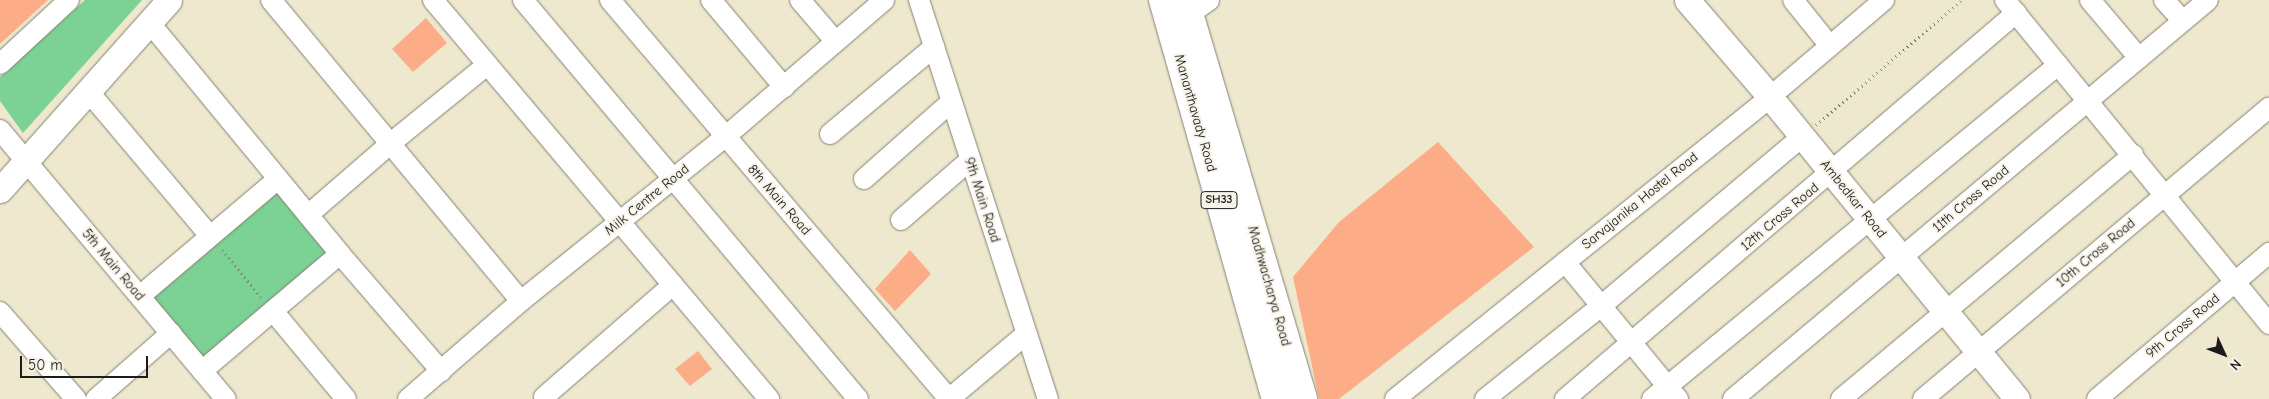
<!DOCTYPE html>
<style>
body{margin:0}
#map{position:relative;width:2269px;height:399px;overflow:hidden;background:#eee8ce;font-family:"Comic Neue",sans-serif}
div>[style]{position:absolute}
.green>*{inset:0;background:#7cd194}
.building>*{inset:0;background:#fcad87}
.path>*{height:3px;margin-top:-1.5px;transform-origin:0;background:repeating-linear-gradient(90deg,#858275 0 1px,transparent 0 5px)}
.roads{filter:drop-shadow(0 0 1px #858275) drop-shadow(0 0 1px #858275)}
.minor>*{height:20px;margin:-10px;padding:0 10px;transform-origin:10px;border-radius:10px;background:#fff}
.tertiary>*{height:25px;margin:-12.5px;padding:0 12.5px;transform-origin:12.5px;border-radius:12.5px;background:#fff}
.primary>*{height:28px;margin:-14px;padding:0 14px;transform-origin:14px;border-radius:14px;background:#fff}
span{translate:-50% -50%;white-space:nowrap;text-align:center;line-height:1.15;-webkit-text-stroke:4px #f7f3e8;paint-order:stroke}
.shield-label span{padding:1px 4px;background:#f7f3e8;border:1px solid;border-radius:4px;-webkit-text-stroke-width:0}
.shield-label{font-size:12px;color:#1c1c1c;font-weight:700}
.street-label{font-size:14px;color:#1c1c1c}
.north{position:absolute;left:2199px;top:329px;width:50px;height:50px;-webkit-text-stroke:4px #f7f3e8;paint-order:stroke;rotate:133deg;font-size:14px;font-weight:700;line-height:20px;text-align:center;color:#1c1c1c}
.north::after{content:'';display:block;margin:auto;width:18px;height:22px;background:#1c1c1c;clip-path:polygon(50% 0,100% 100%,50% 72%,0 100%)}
.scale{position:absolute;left:20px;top:356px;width:128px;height:22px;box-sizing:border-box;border:2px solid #1c1c1c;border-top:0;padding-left:6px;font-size:15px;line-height:18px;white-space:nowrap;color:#1c1c1c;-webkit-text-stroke:4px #f7f3e8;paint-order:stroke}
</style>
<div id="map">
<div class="green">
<div style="clip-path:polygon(85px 0,142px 0,23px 133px,0 101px,0 77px)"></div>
<div style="clip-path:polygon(278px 187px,332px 252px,204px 361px,149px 296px)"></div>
</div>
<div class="building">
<div style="clip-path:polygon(0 0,48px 0,0 44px)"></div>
<div style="clip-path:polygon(426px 18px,447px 43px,413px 72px,392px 49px)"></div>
<div style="clip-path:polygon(1438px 142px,1534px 247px,1339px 399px,1319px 399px,1293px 277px,1339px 222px)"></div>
<div style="clip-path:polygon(910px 250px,931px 274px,895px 311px,875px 289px)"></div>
<div style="clip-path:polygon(698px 351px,712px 369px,690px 386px,675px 369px)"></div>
</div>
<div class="path">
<div style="left:1816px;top:125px;width:192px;rotate:-40.6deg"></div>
<div style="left:222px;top:250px;width:61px;rotate:50.3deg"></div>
</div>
<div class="roads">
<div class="minor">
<div style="left:271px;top:0;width:391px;rotate:50.3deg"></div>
<div style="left:433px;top:0;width:522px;rotate:49.9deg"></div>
<div style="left:523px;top:0;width:521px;rotate:49.98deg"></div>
<div style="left:610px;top:0;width:524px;rotate:49.65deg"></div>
<div style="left:711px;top:0;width:114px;rotate:50deg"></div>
<div style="left:800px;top:0;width:55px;rotate:49.4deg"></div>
<div style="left:919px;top:0;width:419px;rotate:72.1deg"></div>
<div style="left:1793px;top:0;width:59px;rotate:51.2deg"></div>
<div style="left:2005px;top:0;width:418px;rotate:50.8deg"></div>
<div style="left:2090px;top:0;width:76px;rotate:49.8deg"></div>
<div style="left:2164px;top:0;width:28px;rotate:48deg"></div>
<div style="left:149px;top:22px;width:301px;rotate:50.5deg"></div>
<div style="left:340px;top:254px;width:155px;rotate:49.2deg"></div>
<div style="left:1178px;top:22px;width:38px;rotate:-35deg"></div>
<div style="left:0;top:64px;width:94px;rotate:-42.8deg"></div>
<div style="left:88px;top:91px;width:189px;rotate:49.9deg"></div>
<div style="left:0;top:130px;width:351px;rotate:50deg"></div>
<div style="left:830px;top:134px;width:136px;rotate:-39.9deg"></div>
<div style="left:864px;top:179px;width:116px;rotate:-41.5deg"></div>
<div style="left:308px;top:215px;width:110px;rotate:-40.9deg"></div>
<div style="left:391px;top:143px;width:124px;rotate:-39.1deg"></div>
<div style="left:901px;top:220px;width:91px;rotate:-41deg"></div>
<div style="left:1565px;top:262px;width:178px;rotate:50.5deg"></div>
<div style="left:140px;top:296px;width:181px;rotate:-40.3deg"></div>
<div style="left:273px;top:311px;width:114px;rotate:50.3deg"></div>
<div style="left:0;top:312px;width:116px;rotate:48.9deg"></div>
<div style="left:202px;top:371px;width:181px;rotate:-40.3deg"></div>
<div style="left:544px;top:397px;width:171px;rotate:-41deg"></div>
<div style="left:96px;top:399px;width:100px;rotate:-41.3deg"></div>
<div style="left:408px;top:399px;width:150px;rotate:-40.9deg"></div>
<div style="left:521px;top:301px;width:262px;rotate:-38.8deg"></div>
<div style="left:725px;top:137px;width:210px;rotate:-40.7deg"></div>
<div style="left:949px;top:399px;width:99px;rotate:-40.1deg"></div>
<div style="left:1395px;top:399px;width:481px;rotate:-38.8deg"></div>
<div style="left:1770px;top:97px;width:150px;rotate:-40.4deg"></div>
<div style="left:1485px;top:399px;width:149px;rotate:-38.7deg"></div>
<div style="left:1601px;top:306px;width:263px;rotate:-40.1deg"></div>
<div style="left:1565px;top:399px;width:594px;rotate:-40.56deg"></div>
<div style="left:1652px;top:399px;width:526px;rotate:-39.44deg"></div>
<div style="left:1733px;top:399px;width:620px;rotate:-40.03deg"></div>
<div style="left:1841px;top:399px;width:381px;rotate:-39.9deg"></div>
<div style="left:1923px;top:399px;width:452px;rotate:-40.1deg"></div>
<div style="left:2097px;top:399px;width:226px;rotate:-40.3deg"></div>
</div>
<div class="tertiary">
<div style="left:1687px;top:0;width:128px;rotate:49.4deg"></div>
<div style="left:1770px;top:97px;width:390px;rotate:50.7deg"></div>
<div style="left:0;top:190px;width:254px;rotate:-48.3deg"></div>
</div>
<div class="primary">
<div style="left:1163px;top:0;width:415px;rotate:74.2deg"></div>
<div style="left:1185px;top:0;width:416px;rotate:73.5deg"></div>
</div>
</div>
<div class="shield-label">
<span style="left:1219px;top:200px">SH33</span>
</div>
<div class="street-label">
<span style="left:1195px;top:113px;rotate:74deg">Mananthavady Road</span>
<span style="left:1853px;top:199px;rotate:51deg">Ambedkar Road</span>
<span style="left:1971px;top:199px;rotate:-40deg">11th Cross Road</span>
<span style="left:647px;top:200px;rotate:-39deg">Milk Centre Road</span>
<span style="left:779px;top:200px;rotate:49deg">8th Main Road</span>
<span style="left:982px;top:200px;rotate:72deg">9th Main Road</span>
<span style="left:1640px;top:201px;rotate:-39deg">Sarvajanika Hostel Road</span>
<span style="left:1780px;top:217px;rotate:-40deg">12th Cross Road</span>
<span style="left:2096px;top:253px;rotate:-40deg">10th Cross Road</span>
<span style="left:113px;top:265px;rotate:50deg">5th Main Road</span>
<span style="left:1269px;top:286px;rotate:74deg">Madhwacharya Road</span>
<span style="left:2183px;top:326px;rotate:-40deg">9th Cross Road</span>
</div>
<div class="north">N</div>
<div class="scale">50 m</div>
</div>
